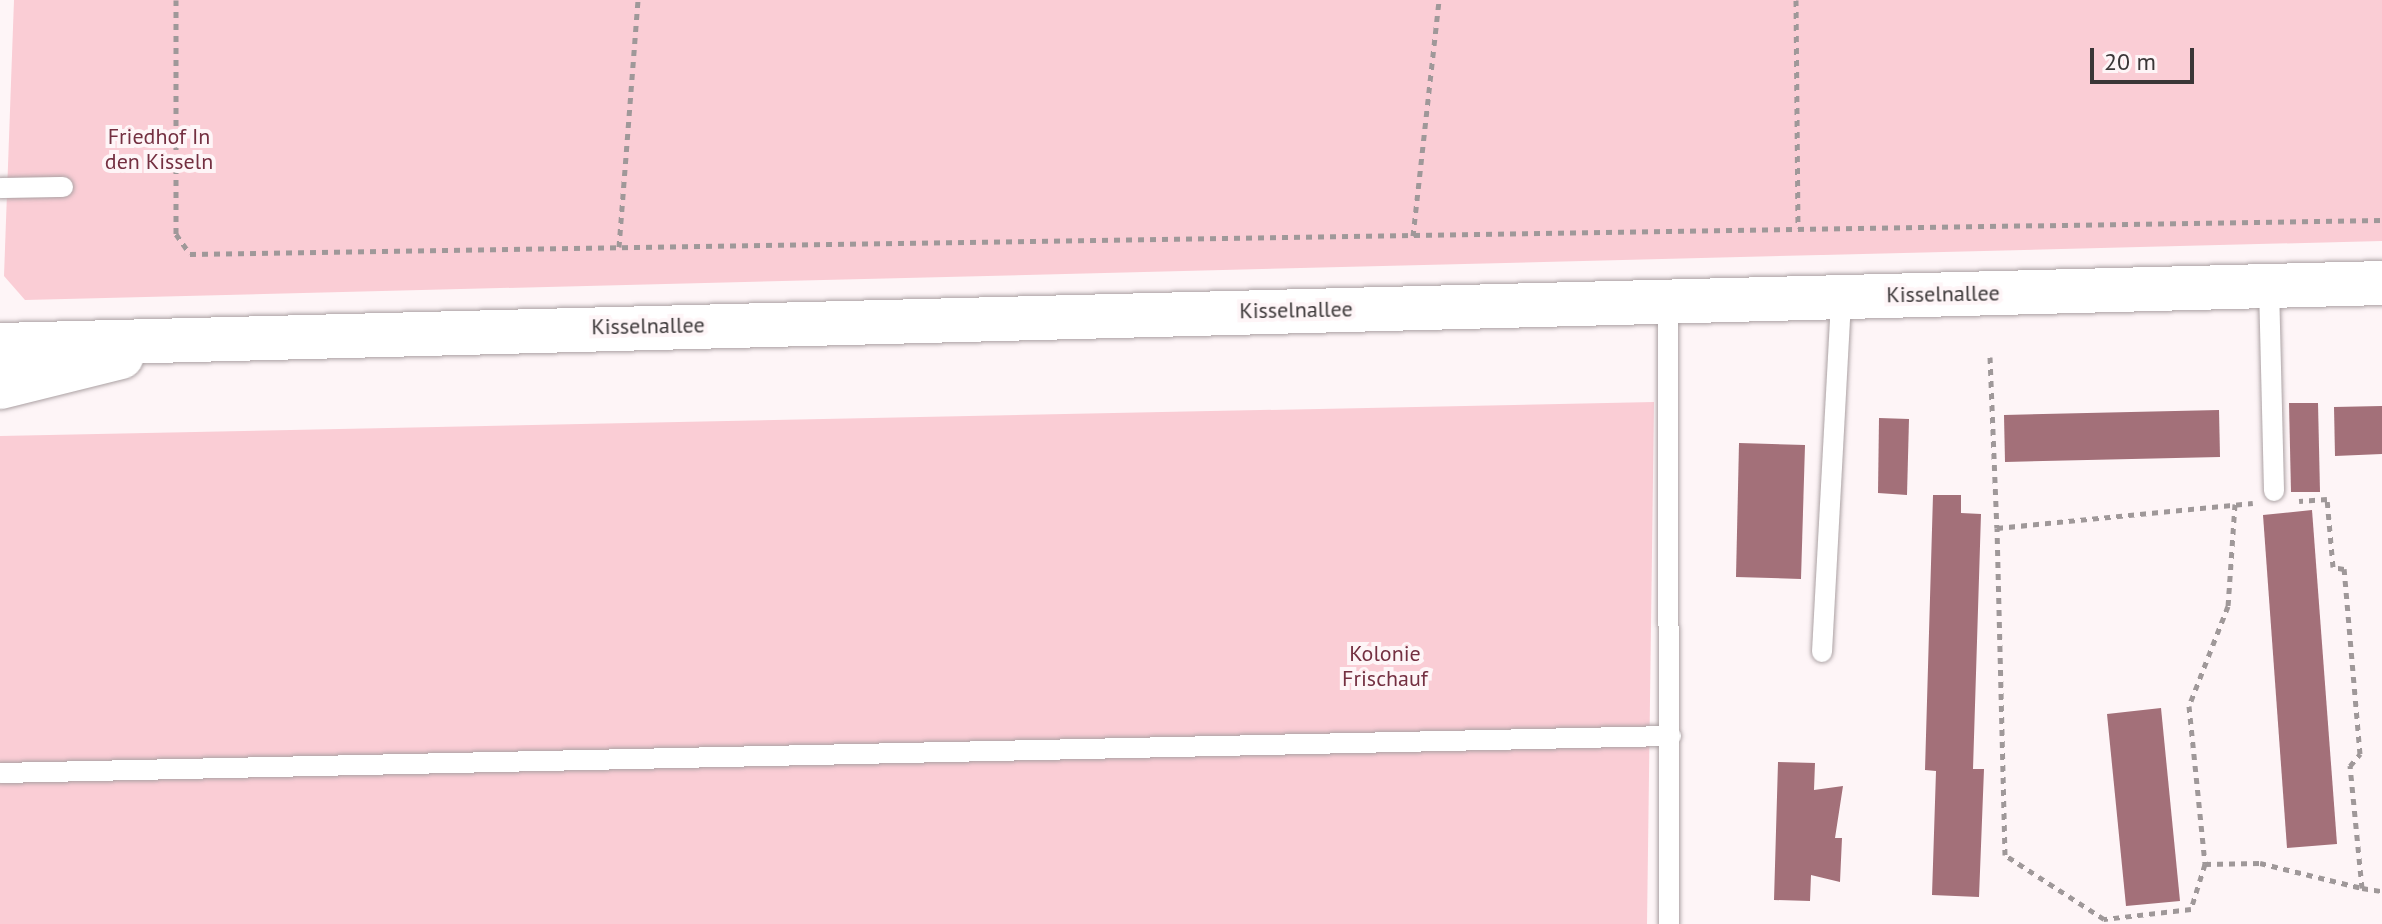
<!DOCTYPE html>
<style>
body{margin:0}
#map{position:relative;width:2382px;height:924px;overflow:hidden;background:#fef5f7;font-family:"PT Sans",sans-serif}
div>[style]{position:absolute}
.green>*{inset:0;background:#facdd5}
.building>*{inset:0;background:#a37079}
.path>*{height:5px;margin-top:-2.5px;transform-origin:0;background:repeating-linear-gradient(90deg,#9f9899 0 6px,transparent 0 12px)}
.roads{filter:drop-shadow(0 0 2px #aba1a3) drop-shadow(0 0 2px #aba1a3)}
.service>*{height:20px;margin:-10px;padding:0 10px;transform-origin:10px;border-radius:10px;background:#fff}
.tertiary>*{height:44px;margin:-22px;padding:0 22px;transform-origin:22px;border-radius:22px;background:#fff}
span{translate:-50% -50%;white-space:nowrap;text-align:center;line-height:1.15;-webkit-text-stroke:8px #fef5f7;paint-order:stroke}
.park-label{font-size:22px;color:#743041}
.street-label{font-size:22px;color:#3a3637}
.scale{position:absolute;left:2090px;top:48px;width:104px;height:36px;box-sizing:border-box;border:4px solid #3a3637;border-top:0;padding-left:10px;font-size:24px;line-height:28px;white-space:nowrap;color:#3a3637;-webkit-text-stroke:6px #fef5f7;paint-order:stroke}
</style>
<div id="map">
<div class="green">
<div style="clip-path:polygon(14px 0,2382px 0,2382px 241px,25px 300px,4px 276px)"></div>
<div style="clip-path:polygon(1654px 402px,1647px 924px,0 924px,0 436px)"></div>
</div>
<div class="building">
<div style="clip-path:polygon(2289px 403px,2318px 403px,2320px 492px,2291px 492px)"></div>
<div style="clip-path:polygon(2382px 406px,2382px 454px,2335px 456px,2334px 407px)"></div>
<div style="clip-path:polygon(2219px 410px,2220px 457px,2005px 462px,2004px 415px)"></div>
<div style="clip-path:polygon(1879px 418px,1909px 419px,1907px 495px,1878px 493px)"></div>
<div style="clip-path:polygon(1739px 443px,1805px 445px,1801px 579px,1736px 577px)"></div>
<div style="clip-path:polygon(1933px 495px,1961px 495px,1961px 513px,1981px 514px,1973px 769px,1984px 769px,1979px 897px,1932px 895px,1936px 771px,1925px 770px)"></div>
<div style="clip-path:polygon(2312px 510px,2337px 844px,2287px 848px,2263px 515px)"></div>
<div style="clip-path:polygon(2161px 708px,2180px 901px,2126px 906px,2107px 714px)"></div>
<div style="clip-path:polygon(1778px 762px,1815px 763px,1814px 790px,1843px 786px,1835px 838px,1842px 838px,1840px 882px,1811px 875px,1810px 901px,1774px 900px)"></div>
</div>
<div class="path">
<div style="left:176px;top:0;width:234px;rotate:90deg"></div>
<div style="left:176px;top:234px;width:24px;rotate:55deg"></div>
<div style="left:190px;top:254px;width:2192px;rotate:-0.89deg"></div>
<div style="left:1796px;top:0;width:228px;rotate:89.5deg"></div>
<div style="left:1413px;top:236px;width:237px;rotate:-83.7deg"></div>
<div style="left:619px;top:247px;width:248px;rotate:-85.6deg"></div>
<div style="left:1990px;top:357px;width:171px;rotate:87.7deg"></div>
<div style="left:2235px;top:504px;width:102px;rotate:93.9deg"></div>
<div style="left:2228px;top:606px;width:107px;rotate:111.3deg"></div>
<div style="left:2189px;top:706px;width:159px;rotate:84.2deg"></div>
<div style="left:2205px;top:864px;width:55px;rotate:-1deg"></div>
<div style="left:2260px;top:863px;width:105px;rotate:13.8deg"></div>
<div style="left:2362px;top:888px;width:123px;rotate:-95.6deg"></div>
<div style="left:2350px;top:766px;width:16px;rotate:-50deg"></div>
<div style="left:2360px;top:754px;width:186px;rotate:-94.9deg"></div>
<div style="left:2344px;top:569px;width:11px;rotate:-170deg"></div>
<div style="left:2333px;top:567px;width:68px;rotate:-95deg"></div>
<div style="left:2327px;top:499px;width:28px;rotate:176deg"></div>
<div style="left:2205px;top:864px;width:47px;rotate:107.3deg"></div>
<div style="left:2191px;top:909px;width:88px;rotate:173.4deg"></div>
<div style="left:2104px;top:919px;width:118px;rotate:-147.1deg"></div>
<div style="left:2005px;top:855px;width:327px;rotate:-91.4deg"></div>
<div style="left:1997px;top:528px;width:257px;rotate:-5.6deg"></div>
<div style="left:2362px;top:888px;width:20px;rotate:9deg"></div>
</div>
<div class="roads">
<div class="service">
<div style="left:0;top:188px;width:63px;rotate:-0.9deg"></div>
<div style="left:2269px;top:286px;width:205px;rotate:88.6deg"></div>
<div style="left:1668px;top:301px;width:623px;rotate:89.91deg"></div>
<div style="left:1822px;top:652px;width:356px;rotate:-86.9deg"></div>
<div style="left:0;top:773px;width:1671px;rotate:-1.27deg"></div>
</div>
<div class="tertiary">
<div style="left:0;top:345px;width:2383px;rotate:-1.49deg"></div>
<div style="left:0;top:387px;width:125px;rotate:-13.9deg"></div>
</div>
</div>
<div class="park-label">
<span style="left:159px;top:149px">Friedhof In<br>den Kisseln</span>
<span style="left:1385px;top:666px">Kolonie<br>Frischauf</span>
</div>
<div class="street-label">
<span style="left:1943px;top:294px;rotate:-1deg">Kisselnallee</span>
<span style="left:1296px;top:310px;rotate:-1deg">Kisselnallee</span>
<span style="left:648px;top:326px;rotate:-1deg">Kisselnallee</span>
</div>
<div class="scale">20 m</div>
</div>
